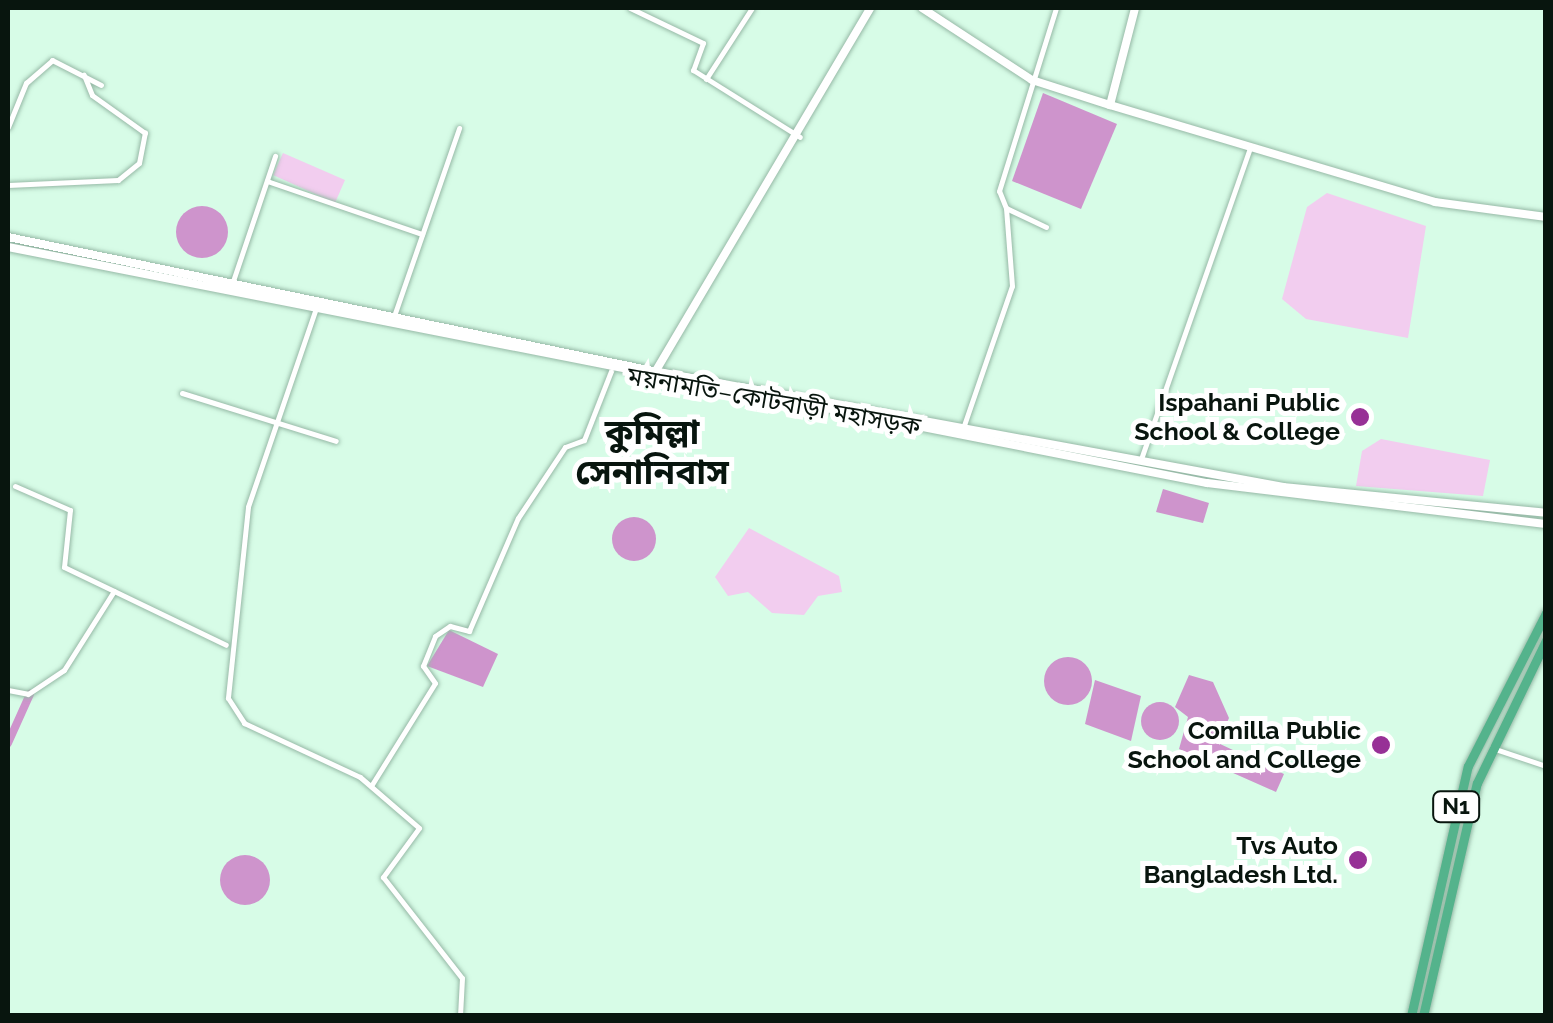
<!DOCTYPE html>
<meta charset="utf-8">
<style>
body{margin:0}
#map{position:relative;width:1553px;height:1023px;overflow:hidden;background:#d7fce7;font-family:Raleway,"Noto Sans Bengali",sans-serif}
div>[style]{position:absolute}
.green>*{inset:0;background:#f2cdef}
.water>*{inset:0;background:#ce94cc}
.round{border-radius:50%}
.canal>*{height:8px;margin:-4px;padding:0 4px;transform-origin:4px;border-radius:4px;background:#ce94cc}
.roads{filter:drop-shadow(0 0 2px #96b9a6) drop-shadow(0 0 2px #96b9a6)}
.minor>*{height:5px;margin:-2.5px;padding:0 2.5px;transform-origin:2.5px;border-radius:2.5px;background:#fff}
.tertiary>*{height:8px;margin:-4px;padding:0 4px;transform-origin:4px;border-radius:4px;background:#fff}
.secondary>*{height:8px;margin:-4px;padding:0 4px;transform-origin:4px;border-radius:4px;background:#fff}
.trunk>*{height:9px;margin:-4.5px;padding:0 4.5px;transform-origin:4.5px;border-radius:4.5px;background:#54b38c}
.dots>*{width:28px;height:28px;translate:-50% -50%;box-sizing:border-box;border:5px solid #fff;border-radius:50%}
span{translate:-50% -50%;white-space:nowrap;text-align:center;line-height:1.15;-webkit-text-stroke:10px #fff;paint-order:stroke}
.shield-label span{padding:2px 8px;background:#fff;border:2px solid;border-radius:8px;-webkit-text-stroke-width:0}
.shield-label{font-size:22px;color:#08150e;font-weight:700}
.street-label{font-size:25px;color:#08150e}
.poi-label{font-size:25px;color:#08150e;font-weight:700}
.right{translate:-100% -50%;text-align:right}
.district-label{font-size:35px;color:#08150e;font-weight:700}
.frame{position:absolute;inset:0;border:10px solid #08150e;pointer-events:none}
</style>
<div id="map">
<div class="green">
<div style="clip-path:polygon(283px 153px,345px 180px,335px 203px,273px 175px)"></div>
<div style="clip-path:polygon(1327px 193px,1426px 226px,1408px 338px,1306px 319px,1282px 299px,1307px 207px)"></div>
<div style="clip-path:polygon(1381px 439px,1490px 460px,1483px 496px,1356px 486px,1362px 451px)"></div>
<div style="clip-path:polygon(749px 528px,839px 576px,842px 592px,818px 596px,804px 615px,772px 613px,748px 592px,728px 596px,715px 577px)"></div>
</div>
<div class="water">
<div style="clip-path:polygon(1043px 93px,1117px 124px,1081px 209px,1012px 181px)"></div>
<div class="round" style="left:176px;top:206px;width:52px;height:52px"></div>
<div style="clip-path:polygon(1163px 489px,1209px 503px,1203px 523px,1156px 512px)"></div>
<div class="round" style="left:612px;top:517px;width:44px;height:44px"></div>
<div style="clip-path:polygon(449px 630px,498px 654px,483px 687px,427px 666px)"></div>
<div class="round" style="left:1044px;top:657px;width:48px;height:48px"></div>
<div style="clip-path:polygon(1189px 675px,1213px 682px,1229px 718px,1218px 743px,1284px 774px,1276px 792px,1179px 749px,1188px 717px,1175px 707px)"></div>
<div style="clip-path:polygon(1095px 680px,1141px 696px,1131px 741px,1085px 724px)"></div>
<div class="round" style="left:1141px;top:702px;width:38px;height:38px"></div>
<div class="round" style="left:220px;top:855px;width:50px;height:50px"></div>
</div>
<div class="canal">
<div style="left:8px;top:743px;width:54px;rotate:-65.8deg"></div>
</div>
<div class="roads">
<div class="minor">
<div style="left:630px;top:8px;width:81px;rotate:25.6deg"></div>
<div style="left:703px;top:43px;width:29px;rotate:110deg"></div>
<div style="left:693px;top:70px;width:126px;rotate:32.1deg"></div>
<div style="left:706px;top:79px;width:85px;rotate:-57.1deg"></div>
<div style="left:8px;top:127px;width:48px;rotate:-67.8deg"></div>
<div style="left:26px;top:83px;width:35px;rotate:-41deg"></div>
<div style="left:52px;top:60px;width:55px;rotate:27deg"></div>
<div style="left:267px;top:181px;width:164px;rotate:18.9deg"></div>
<div style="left:8px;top:185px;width:110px;rotate:-2.6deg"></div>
<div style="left:118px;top:180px;width:27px;rotate:-39deg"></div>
<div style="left:139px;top:163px;width:31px;rotate:-79deg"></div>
<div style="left:145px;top:133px;width:65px;rotate:-144.4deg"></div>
<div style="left:92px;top:95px;width:22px;rotate:-112deg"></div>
<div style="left:1046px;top:227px;width:44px;rotate:-154.6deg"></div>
<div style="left:1006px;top:208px;width:18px;rotate:-112deg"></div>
<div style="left:999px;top:191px;width:192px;rotate:-72.7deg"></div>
<div style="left:233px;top:281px;width:132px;rotate:-71.4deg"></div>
<div style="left:316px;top:308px;width:210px;rotate:108.9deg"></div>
<div style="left:248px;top:507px;width:192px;rotate:96deg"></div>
<div style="left:228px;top:698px;width:30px;rotate:57deg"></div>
<div style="left:244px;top:723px;width:128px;rotate:25deg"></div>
<div style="left:360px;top:777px;width:78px;rotate:40.8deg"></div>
<div style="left:419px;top:828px;width:61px;rotate:126.3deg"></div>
<div style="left:383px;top:877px;width:128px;rotate:52deg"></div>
<div style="left:462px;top:978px;width:38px;rotate:93deg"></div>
<div style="left:394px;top:316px;width:199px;rotate:-70.9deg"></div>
<div style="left:182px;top:393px;width:161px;rotate:17.3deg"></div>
<div style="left:962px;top:431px;width:153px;rotate:-71deg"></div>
<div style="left:1012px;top:286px;width:78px;rotate:-94.4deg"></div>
<div style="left:1141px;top:459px;width:327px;rotate:-70.7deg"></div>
<div style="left:15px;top:486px;width:60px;rotate:23.6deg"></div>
<div style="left:70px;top:510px;width:57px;rotate:96deg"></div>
<div style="left:64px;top:567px;width:55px;rotate:25.6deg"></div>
<div style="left:8px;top:690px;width:20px;rotate:11deg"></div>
<div style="left:28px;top:694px;width:43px;rotate:-33.7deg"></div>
<div style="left:64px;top:670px;width:93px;rotate:-57.7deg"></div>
<div style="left:114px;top:591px;width:124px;rotate:25.7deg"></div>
<div style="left:1492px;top:748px;width:57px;rotate:18.4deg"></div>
<div style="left:371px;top:786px;width:121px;rotate:-58.1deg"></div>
<div style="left:435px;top:683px;width:21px;rotate:-125deg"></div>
<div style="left:423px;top:666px;width:32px;rotate:-68deg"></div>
<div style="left:435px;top:636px;width:18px;rotate:-34deg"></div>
<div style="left:450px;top:626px;width:20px;rotate:15deg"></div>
<div style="left:469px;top:631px;width:123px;rotate:-66.6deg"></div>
<div style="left:518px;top:518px;width:85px;rotate:-56.5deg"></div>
<div style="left:565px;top:447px;width:20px;rotate:-20deg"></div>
<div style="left:584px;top:440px;width:74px;rotate:-68.6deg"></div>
</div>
<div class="tertiary">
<div style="left:1110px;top:105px;width:339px;rotate:16.6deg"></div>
<div style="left:1435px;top:202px;width:112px;rotate:7.7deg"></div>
<div style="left:651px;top:379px;width:431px;rotate:-59.4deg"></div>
</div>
<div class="secondary">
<div style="left:922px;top:8px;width:131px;rotate:33.2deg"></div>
<div style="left:1032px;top:80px;width:82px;rotate:17.8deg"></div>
<div style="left:1110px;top:105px;width:100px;rotate:-75.5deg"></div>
<div style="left:8px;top:237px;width:659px;rotate:11.74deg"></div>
<div style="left:653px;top:371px;width:641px;rotate:10.43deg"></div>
<div style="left:1283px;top:487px;width:264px;rotate:5.6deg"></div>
<div style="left:8px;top:247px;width:1222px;rotate:11.14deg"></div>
<div style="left:1207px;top:483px;width:341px;rotate:6.9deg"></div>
</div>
<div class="trunk">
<div style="left:1411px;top:1016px;width:256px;rotate:-77.2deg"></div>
<div style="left:1468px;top:766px;width:172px;rotate:-63deg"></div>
<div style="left:1423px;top:1016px;width:239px;rotate:-77deg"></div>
<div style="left:1477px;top:783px;width:159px;rotate:-64.2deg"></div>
</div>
</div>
<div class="dots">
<div style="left:1360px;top:417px;background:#973196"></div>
<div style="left:1381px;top:745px;background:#973196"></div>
<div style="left:1358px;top:860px;background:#973196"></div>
</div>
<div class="shield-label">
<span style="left:1456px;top:807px">N1</span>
</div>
<div class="street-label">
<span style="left:774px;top:401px;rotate:10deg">ময়নামতি–কোটবাড়ী মহাসড়ক</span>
</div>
<div class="poi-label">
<span class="right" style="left:1340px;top:417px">Ispahani Public<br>School &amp; College</span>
<span class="right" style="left:1361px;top:745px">Comilla Public<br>School and College</span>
<span class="right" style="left:1338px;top:860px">Tvs Auto<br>Bangladesh Ltd.</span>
</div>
<div class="district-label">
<span style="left:652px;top:452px">কুমিল্লা<br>সেনানিবাস</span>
</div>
<div class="frame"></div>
</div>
